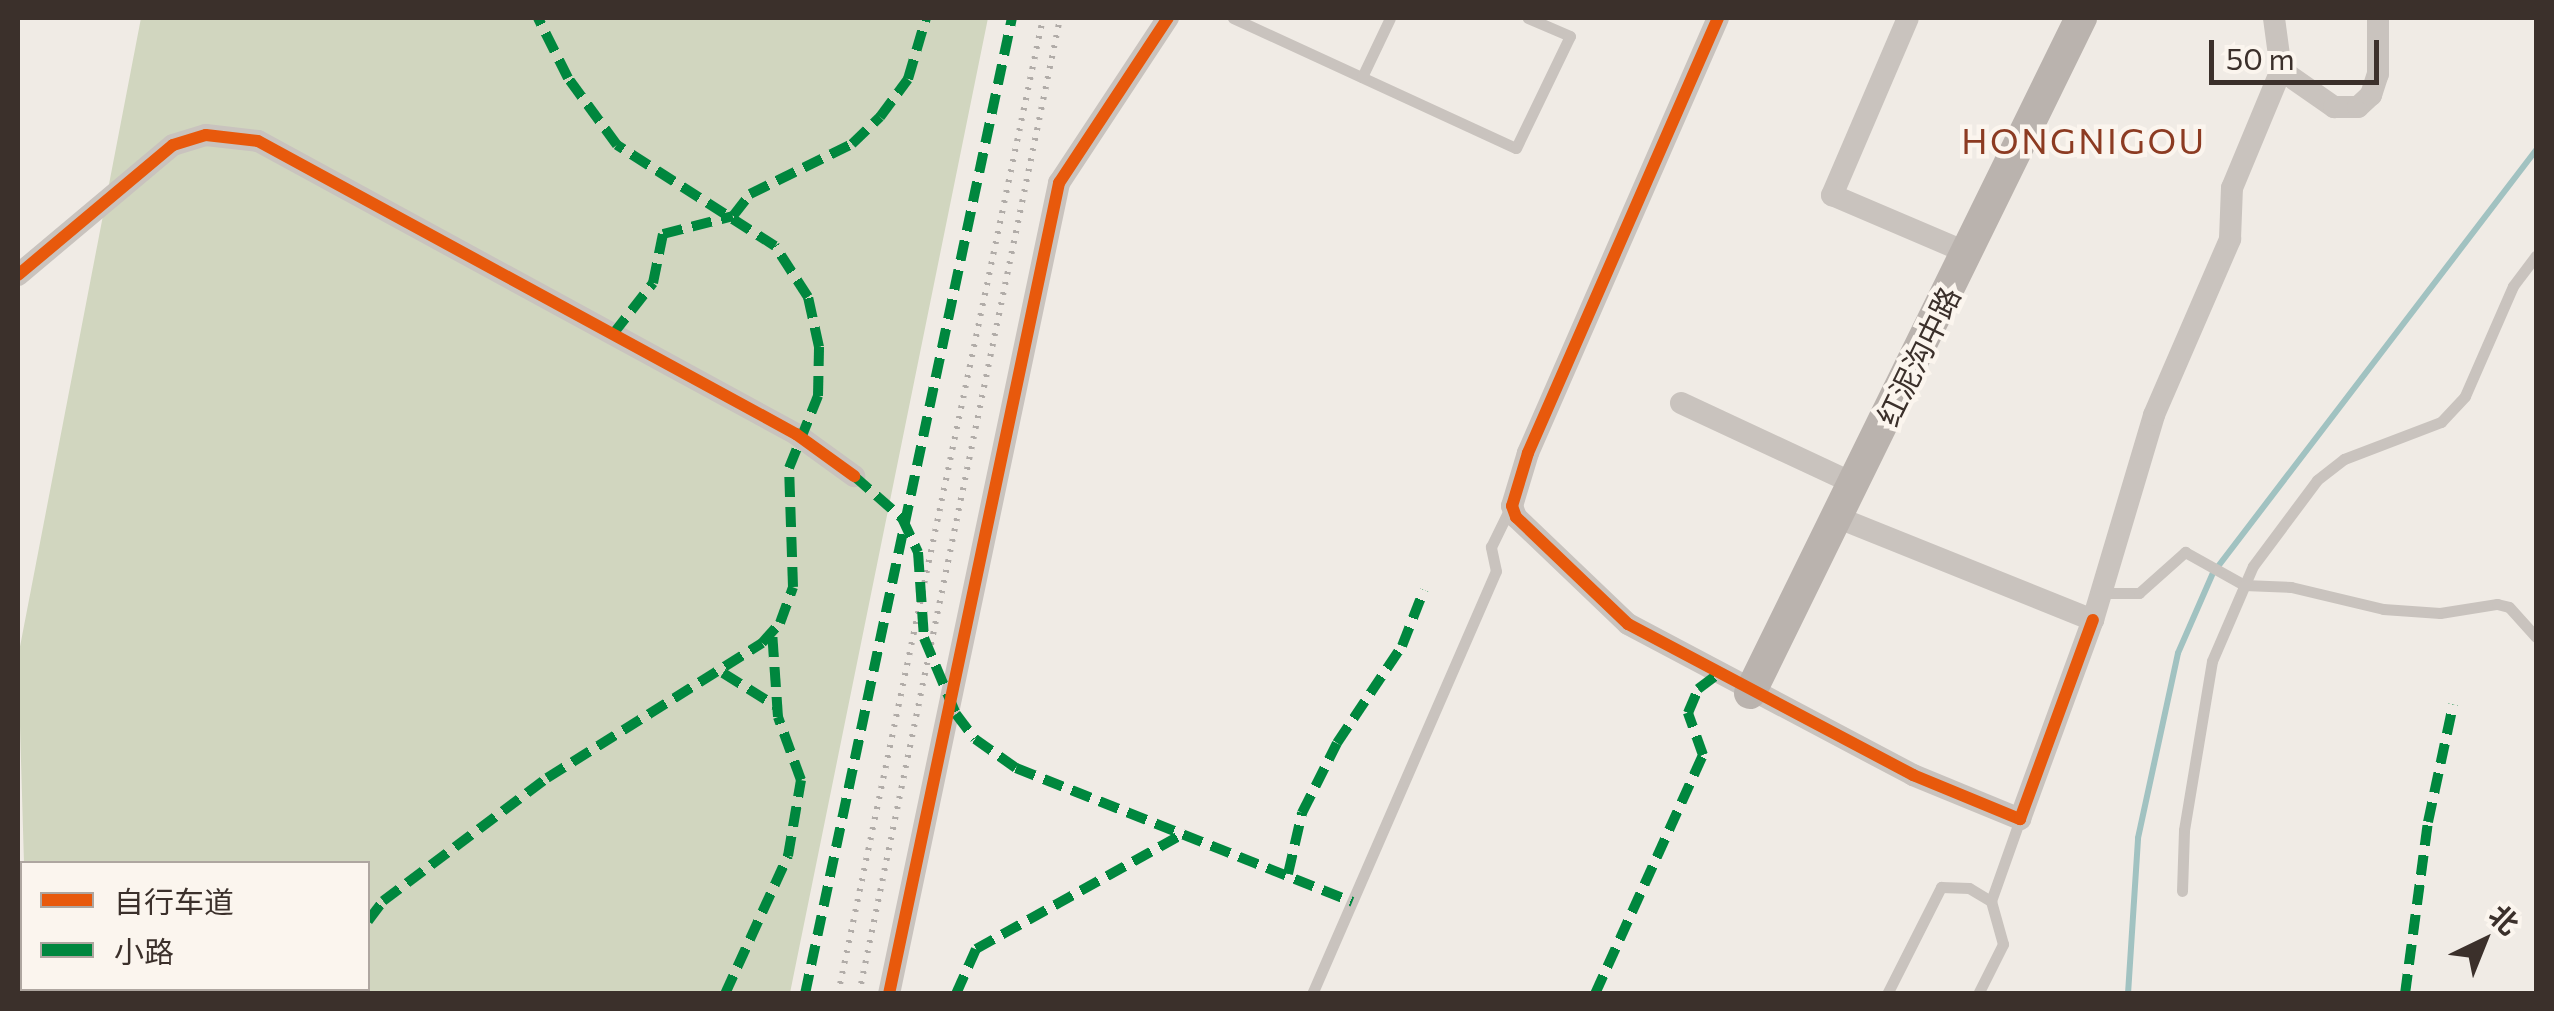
<!DOCTYPE html>
<meta charset="utf-8">
<style>
body{margin:0}
#map{position:relative;width:2554px;height:1011px;overflow:hidden;background:#f0ebe5;font-family:Commissioner,"Noto Sans SC",sans-serif}
div>[style]{position:absolute}
.green>*{inset:0;background:#d1d6bf}
.stream>*{height:6px;margin:-3px;padding:0 3px;transform-origin:3px;border-radius:3px;background:#a1c2c1}
.lane>*{height:11px;margin:-5.5px;padding:0 5.5px;transform-origin:5.5px;border-radius:5.5px;background:#c9c3be}
.street>*{height:22px;margin:-11px;padding:0 11px;transform-origin:11px;border-radius:11px;background:#c9c3be}
.secondary>*{height:32px;margin:-16px;padding:0 16px;transform-origin:16px;border-radius:16px;background:#bab3ae}
.rail>*{height:6px;margin-top:-3px;transform-origin:0;background:repeating-linear-gradient(90deg,#b1aca8 0 2.5px,transparent 0 10.5px)}
.quiet>*{height:10px;margin-top:-5px;transform-origin:0;background:repeating-linear-gradient(90deg,#00873e 0 20px,transparent 0 30px)}
.cycleway>*{height:12px;margin:-6px;padding:0 6px;transform-origin:6px;border-radius:6px;background:#e8590c}
span{translate:-50% -50%;white-space:nowrap;text-align:center;line-height:1.15;-webkit-text-stroke:9px #fbf5ee;paint-order:stroke}
.street-label{font-size:30px;color:#3b302b}
.quarter-label{font-size:35px;color:#8c3b22;letter-spacing:2.5px}
.frame{position:absolute;inset:0;border:20px solid #3b302b;pointer-events:none}
.legend{position:absolute;left:20px;top:861px;width:350px;height:130px;box-sizing:border-box;background:#fbf5ee;border:2px solid #aea6a0;margin:0;padding:12px 18px;list-style:none;font-size:30px;color:#3b302b}
.legend li{display:flex;align-items:center;gap:20px;height:50px}
.legend b{width:50px;border:2px solid #aea6a0}
.north{position:absolute;left:2434px;top:891px;width:100px;height:100px;-webkit-text-stroke:8px #fbf5ee;paint-order:stroke;rotate:43deg;font-size:28px;font-weight:700;line-height:40px;text-align:center;color:#3b302b}
.north::after{content:'';display:block;margin:auto;width:35px;height:45px;background:#3b302b;clip-path:polygon(50% 0,100% 100%,50% 72%,0 100%)}
.scale{position:absolute;left:2209px;top:40px;width:170px;height:45px;box-sizing:border-box;border:5px solid #3b302b;border-top:0;padding-left:12px;font-size:30px;line-height:35px;white-space:nowrap;color:#3b302b;-webkit-text-stroke:8px #fbf5ee;paint-order:stroke}
</style>
<div id="map">
<div class="green">
<div style="clip-path:polygon(141px 18px,988px 18px,790px 993px,37px 993px,37px 989px,368px 988px,368px 864px,24px 864px,18px 657px)"></div>
</div>
<div class="stream">
<div style="left:2128px;top:994px;width:156px;rotate:-86.3deg"></div>
<div style="left:2138px;top:838px;width:189px;rotate:-77.8deg"></div>
<div style="left:2178px;top:653px;width:87px;rotate:-66.4deg"></div>
<div style="left:2213px;top:573px;width:532px;rotate:-52.63deg"></div>
</div>
<div class="lane">
<div style="left:1233px;top:18px;width:311px;rotate:24.7deg"></div>
<div style="left:1516px;top:148px;width:124px;rotate:-64.3deg"></div>
<div style="left:1570px;top:36px;width:46px;rotate:-156.8deg"></div>
<div style="left:1362px;top:77px;width:65px;rotate:-64.6deg"></div>
<div style="left:2102px;top:593px;width:37px"></div>
<div style="left:2139px;top:593px;width:62px;rotate:-41.7deg"></div>
<div style="left:2185px;top:552px;width:68px;rotate:29.2deg"></div>
<div style="left:2244px;top:585px;width:47px;rotate:2.4deg"></div>
<div style="left:2291px;top:587px;width:95px;rotate:13.4deg"></div>
<div style="left:2383px;top:609px;width:57px;rotate:4deg"></div>
<div style="left:2440px;top:613px;width:58px;rotate:-9deg"></div>
<div style="left:2497px;top:604px;width:12px;rotate:14deg"></div>
<div style="left:2509px;top:607px;width:40px;rotate:48deg"></div>
<div style="left:2182px;top:891px;width:61px;rotate:-88.1deg"></div>
<div style="left:2184px;top:830px;width:171px;rotate:-80.6deg"></div>
<div style="left:2212px;top:661px;width:103px;rotate:-66.7deg"></div>
<div style="left:2253px;top:566px;width:107px;rotate:-53.3deg"></div>
<div style="left:2317px;top:480px;width:34px;rotate:-38deg"></div>
<div style="left:2344px;top:459px;width:104px;rotate:-20.9deg"></div>
<div style="left:2441px;top:422px;width:35px;rotate:-47deg"></div>
<div style="left:2465px;top:396px;width:120px;rotate:-66.4deg"></div>
<div style="left:2513px;top:286px;width:38px;rotate:-53deg"></div>
<div style="left:1312px;top:994px;width:461px;rotate:-66.5deg"></div>
<div style="left:1496px;top:571px;width:25px;rotate:-102deg"></div>
<div style="left:1491px;top:547px;width:46px;rotate:-64deg"></div>
<div style="left:1887px;top:994px;width:120px;rotate:-63.2deg"></div>
<div style="left:1941px;top:887px;width:28px;rotate:2deg"></div>
<div style="left:1969px;top:888px;width:26px;rotate:31deg"></div>
<div style="left:1978px;top:994px;width:56px;rotate:-63.4deg"></div>
<div style="left:2003px;top:944px;width:45px;rotate:-105.6deg"></div>
<div style="left:1991px;top:901px;width:87px;rotate:-70.5deg"></div>
</div>
<div class="street">
<div style="left:1718px;top:18px;width:475px;rotate:113.6deg"></div>
<div style="left:1528px;top:453px;width:55px;rotate:106.8deg"></div>
<div style="left:1512px;top:506px;width:12px;rotate:70deg"></div>
<div style="left:1516px;top:517px;width:155px;rotate:43.7deg"></div>
<div style="left:1628px;top:624px;width:323px;rotate:27.9deg"></div>
<div style="left:1913px;top:775px;width:116px;rotate:22.4deg"></div>
<div style="left:2020px;top:819px;width:212px;rotate:-69.9deg"></div>
<div style="left:1908px;top:18px;width:193px;rotate:113.2deg"></div>
<div style="left:1832px;top:195px;width:148px;rotate:23.1deg"></div>
<div style="left:2281px;top:70px;width:65px;rotate:34.9deg"></div>
<div style="left:2334px;top:107px;width:24px"></div>
<div style="left:2358px;top:107px;width:18px;rotate:-43deg"></div>
<div style="left:2371px;top:95px;width:22px;rotate:-72deg"></div>
<div style="left:2378px;top:74px;width:56px;rotate:-90deg"></div>
<div style="left:18px;top:275px;width:202px;rotate:-40deg"></div>
<div style="left:173px;top:145px;width:34px;rotate:-17deg"></div>
<div style="left:206px;top:135px;width:52px;rotate:6.6deg"></div>
<div style="left:258px;top:141px;width:613px;rotate:28.57deg"></div>
<div style="left:796px;top:434px;width:72px;rotate:35.9deg"></div>
<div style="left:1681px;top:403px;width:192px;rotate:25deg"></div>
<div style="left:1839px;top:518px;width:274px;rotate:21.9deg"></div>
<div style="left:2093px;top:620px;width:214px;rotate:-73.4deg"></div>
<div style="left:2154px;top:415px;width:192px;rotate:-66.6deg"></div>
<div style="left:2230px;top:239px;width:51px;rotate:-87.8deg"></div>
<div style="left:2232px;top:188px;width:128px;rotate:-67.4deg"></div>
<div style="left:2281px;top:70px;width:52px;rotate:-97.7deg"></div>
<div style="left:889px;top:994px;width:829px;rotate:-78.16deg"></div>
<div style="left:1059px;top:183px;width:198px;rotate:-56.6deg"></div>
</div>
<div class="secondary">
<div style="left:1750px;top:693px;width:752px;rotate:-63.88deg"></div>
</div>
<div class="rail">
<div style="left:838px;top:994px;width:997px;rotate:-78.14deg"></div>
<div style="left:859px;top:994px;width:996px;rotate:-78.36deg"></div>
</div>
<div class="quiet">
<div style="left:613px;top:334px;width:65px;rotate:-51.9deg"></div>
<div style="left:653px;top:283px;width:50px;rotate:-78.5deg"></div>
<div style="left:663px;top:234px;width:72px;rotate:-14.4deg"></div>
<div style="left:733px;top:216px;width:28px;rotate:-52deg"></div>
<div style="left:750px;top:194px;width:114px;rotate:-26.1deg"></div>
<div style="left:852px;top:144px;width:39px;rotate:-44deg"></div>
<div style="left:880px;top:117px;width:47px;rotate:-53.6deg"></div>
<div style="left:908px;top:79px;width:64px;rotate:-73.6deg"></div>
<div style="left:854px;top:476px;width:64px;rotate:41.2deg"></div>
<div style="left:902px;top:518px;width:38px;rotate:65deg"></div>
<div style="left:918px;top:552px;width:86px;rotate:86deg"></div>
<div style="left:924px;top:638px;width:82px;rotate:67.2deg"></div>
<div style="left:956px;top:714px;width:31px;rotate:53deg"></div>
<div style="left:975px;top:739px;width:50px;rotate:35.3deg"></div>
<div style="left:1016px;top:768px;width:362px;rotate:21.7deg"></div>
<div style="left:723px;top:673px;width:62px;rotate:31.9deg"></div>
<div style="left:1288px;top:874px;width:63px;rotate:-77.1deg"></div>
<div style="left:1302px;top:813px;width:78px;rotate:-63.4deg"></div>
<div style="left:1337px;top:743px;width:117px;rotate:-56.2deg"></div>
<div style="left:1402px;top:646px;width:60px;rotate:-68.6deg"></div>
<div style="left:368px;top:921px;width:25px;rotate:-53deg"></div>
<div style="left:383px;top:901px;width:205px;rotate:-36.9deg"></div>
<div style="left:547px;top:778px;width:254px;rotate:-32.1deg"></div>
<div style="left:762px;top:643px;width:27px;rotate:-48deg"></div>
<div style="left:780px;top:623px;width:38px;rotate:-70deg"></div>
<div style="left:793px;top:587px;width:119px;rotate:-91.9deg"></div>
<div style="left:789px;top:468px;width:78px;rotate:-68.1deg"></div>
<div style="left:818px;top:396px;width:49px;rotate:-88.8deg"></div>
<div style="left:819px;top:347px;width:51px;rotate:-102.4deg"></div>
<div style="left:808px;top:297px;width:61px;rotate:-122.9deg"></div>
<div style="left:775px;top:246px;width:188px;rotate:-147.4deg"></div>
<div style="left:617px;top:145px;width:83px;rotate:-126.2deg"></div>
<div style="left:568px;top:78px;width:67px;rotate:-116.6deg"></div>
<div style="left:353px;top:988px;width:6px;rotate:81deg"></div>
<div style="left:725px;top:994px;width:152px;rotate:-65.5deg"></div>
<div style="left:788px;top:856px;width:77px;rotate:-80.3deg"></div>
<div style="left:801px;top:780px;width:67px;rotate:-110.1deg"></div>
<div style="left:778px;top:717px;width:85px;rotate:-94deg"></div>
<div style="left:805px;top:994px;width:998px;rotate:-78.03deg"></div>
<div style="left:956px;top:994px;width:49px;rotate:-66deg"></div>
<div style="left:976px;top:949px;width:240px;rotate:-29.1deg"></div>
<div style="left:1595px;top:994px;width:262px;rotate:-65.7deg"></div>
<div style="left:1703px;top:755px;width:45px;rotate:-109.7deg"></div>
<div style="left:1688px;top:713px;width:26px;rotate:-67deg"></div>
<div style="left:1698px;top:689px;width:25px;rotate:-37deg"></div>
<div style="left:2405px;top:994px;width:174px;rotate:-82.4deg"></div>
<div style="left:2428px;top:822px;width:120px;rotate:-77.9deg"></div>
</div>
<div class="cycleway">
<div style="left:1718px;top:18px;width:475px;rotate:113.6deg"></div>
<div style="left:1528px;top:453px;width:55px;rotate:106.8deg"></div>
<div style="left:1512px;top:506px;width:12px;rotate:70deg"></div>
<div style="left:1516px;top:517px;width:155px;rotate:43.7deg"></div>
<div style="left:1628px;top:624px;width:323px;rotate:27.9deg"></div>
<div style="left:1913px;top:775px;width:116px;rotate:22.4deg"></div>
<div style="left:2020px;top:819px;width:212px;rotate:-69.9deg"></div>
<div style="left:18px;top:275px;width:202px;rotate:-40deg"></div>
<div style="left:173px;top:145px;width:34px;rotate:-17deg"></div>
<div style="left:206px;top:135px;width:52px;rotate:6.6deg"></div>
<div style="left:258px;top:141px;width:613px;rotate:28.57deg"></div>
<div style="left:796px;top:434px;width:72px;rotate:35.9deg"></div>
<div style="left:889px;top:994px;width:829px;rotate:-78.16deg"></div>
<div style="left:1059px;top:183px;width:198px;rotate:-56.6deg"></div>
</div>
<div class="street-label">
<span style="left:1918px;top:356px;rotate:-64deg">红泥沟中路</span>
</div>
<div class="quarter-label">
<span style="left:2084px;top:140px">HONGNIGOU</span>
</div>
<div class="frame"></div>
<ul class="legend">
<li><b style="height:12px;background:#e8590c"></b>自行车道</li>
<li><b style="height:12px;background:#00873e"></b>小路</li>
</ul>
<div class="north">北</div>
<div class="scale">50 m</div>
</div>
